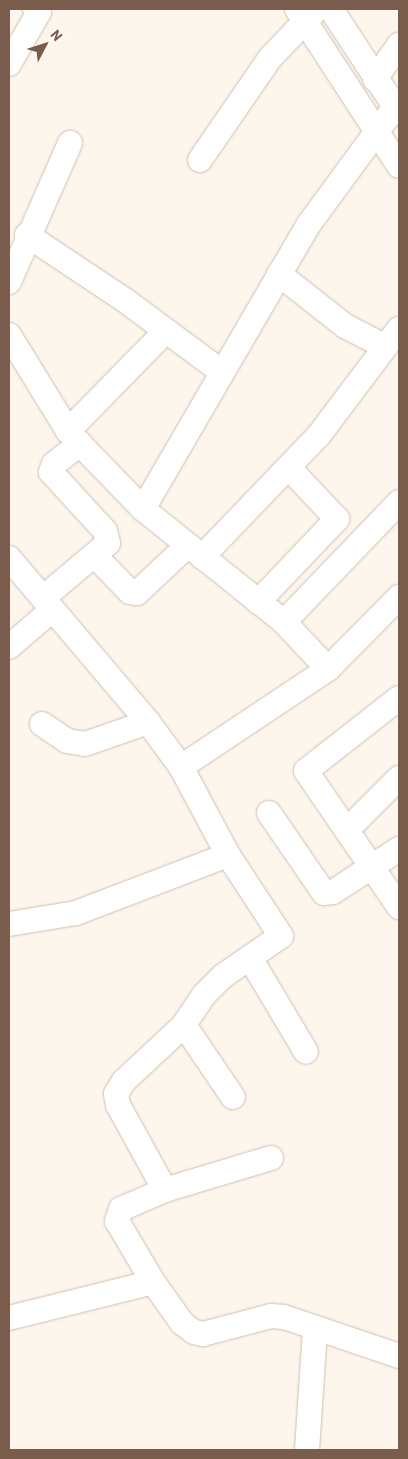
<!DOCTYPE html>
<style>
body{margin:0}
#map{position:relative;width:408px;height:1459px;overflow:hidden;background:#fdf6ec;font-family:Barlow,sans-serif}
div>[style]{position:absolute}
.roads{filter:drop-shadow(0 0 1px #d1beb0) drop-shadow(0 0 1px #d1beb0)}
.minor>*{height:24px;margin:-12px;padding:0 12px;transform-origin:12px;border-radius:12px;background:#fff}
span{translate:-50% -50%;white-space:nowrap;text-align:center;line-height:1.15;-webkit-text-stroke:4px #fffaf3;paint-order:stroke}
.frame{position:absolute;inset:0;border:10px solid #7a5c4d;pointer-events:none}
.north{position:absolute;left:20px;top:20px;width:50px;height:50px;-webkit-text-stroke:4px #fffaf3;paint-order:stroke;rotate:50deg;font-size:14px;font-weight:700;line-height:20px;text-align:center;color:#7a5c4d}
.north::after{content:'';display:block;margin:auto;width:18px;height:22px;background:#7a5c4d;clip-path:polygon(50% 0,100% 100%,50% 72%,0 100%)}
</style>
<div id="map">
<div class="roads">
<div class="minor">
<div style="left:297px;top:9px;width:187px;rotate:57deg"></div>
<div style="left:331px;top:9px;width:124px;rotate:56.8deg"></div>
<div style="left:9px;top:64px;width:60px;rotate:-60deg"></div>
<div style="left:39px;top:12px;width:5px;rotate:-143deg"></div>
<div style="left:375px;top:79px;width:42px;rotate:-54.8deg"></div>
<div style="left:200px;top:160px;width:124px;rotate:-55.5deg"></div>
<div style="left:270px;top:58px;width:68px;rotate:-46.2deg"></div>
<div style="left:27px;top:235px;width:119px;rotate:33.7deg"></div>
<div style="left:126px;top:301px;width:119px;rotate:36.5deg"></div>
<div style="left:279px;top:274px;width:84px;rotate:38.2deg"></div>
<div style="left:345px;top:326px;width:44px;rotate:27.1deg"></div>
<div style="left:9px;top:282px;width:152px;rotate:-66.3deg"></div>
<div style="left:9px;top:335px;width:113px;rotate:58.4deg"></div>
<div style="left:68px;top:431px;width:18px;rotate:47deg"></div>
<div style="left:80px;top:444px;width:91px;rotate:45.9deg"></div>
<div style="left:143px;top:509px;width:181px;rotate:38.7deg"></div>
<div style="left:284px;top:622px;width:64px;rotate:46.9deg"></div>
<div style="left:68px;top:431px;width:140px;rotate:-45.6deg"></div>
<div style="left:143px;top:509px;width:330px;rotate:-59.8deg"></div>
<div style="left:309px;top:224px;width:145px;rotate:-53.7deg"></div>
<div style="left:95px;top:556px;width:50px;rotate:45.8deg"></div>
<div style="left:130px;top:592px;width:7px;rotate:8deg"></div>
<div style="left:137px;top:593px;width:69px;rotate:-43.2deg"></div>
<div style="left:202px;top:557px;width:169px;rotate:-46.2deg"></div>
<div style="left:319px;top:435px;width:133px;rotate:-53deg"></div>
<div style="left:9px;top:558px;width:215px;rotate:49.7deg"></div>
<div style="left:148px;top:722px;width:56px;rotate:53.7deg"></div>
<div style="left:181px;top:767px;width:100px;rotate:61.9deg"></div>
<div style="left:228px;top:855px;width:97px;rotate:56.8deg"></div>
<div style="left:281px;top:936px;width:70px;rotate:145.4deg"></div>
<div style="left:223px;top:976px;width:27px;rotate:135deg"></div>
<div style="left:204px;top:995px;width:36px;rotate:124deg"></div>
<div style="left:184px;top:1025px;width:82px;rotate:137deg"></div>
<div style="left:124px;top:1081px;width:15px;rotate:122deg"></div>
<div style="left:116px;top:1094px;width:11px;rotate:80deg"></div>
<div style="left:118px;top:1105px;width:97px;rotate:61.1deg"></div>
<div style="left:43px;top:598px;width:85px;rotate:-40.2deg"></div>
<div style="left:108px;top:543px;width:12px;rotate:-104deg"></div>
<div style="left:105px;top:531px;width:80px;rotate:-132.5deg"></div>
<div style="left:51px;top:472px;width:9px;rotate:-69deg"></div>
<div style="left:54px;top:464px;width:33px;rotate:-38deg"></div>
<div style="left:258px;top:602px;width:115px;rotate:-46.4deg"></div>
<div style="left:337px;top:519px;width:70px;rotate:-133.3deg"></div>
<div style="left:284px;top:622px;width:166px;rotate:-46.2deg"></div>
<div style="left:9px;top:647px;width:57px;rotate:-40.7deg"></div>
<div style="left:399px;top:698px;width:118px;rotate:141.9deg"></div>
<div style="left:306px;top:771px;width:165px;rotate:55.6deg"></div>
<div style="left:42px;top:724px;width:30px;rotate:34deg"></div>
<div style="left:67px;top:741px;width:18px;rotate:9deg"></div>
<div style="left:85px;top:744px;width:67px;rotate:-19.2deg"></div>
<div style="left:181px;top:767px;width:177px;rotate:-33.7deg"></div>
<div style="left:328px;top:669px;width:101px;rotate:-45.4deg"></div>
<div style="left:269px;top:813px;width:97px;rotate:55.5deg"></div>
<div style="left:324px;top:893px;width:9px;rotate:-6deg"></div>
<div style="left:333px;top:892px;width:79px;rotate:-33.1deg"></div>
<div style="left:348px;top:829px;width:72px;rotate:-45deg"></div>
<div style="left:9px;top:924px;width:68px;rotate:-9.3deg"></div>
<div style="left:76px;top:913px;width:163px;rotate:-20.9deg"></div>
<div style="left:250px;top:958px;width:109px;rotate:59.2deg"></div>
<div style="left:184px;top:1025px;width:87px;rotate:55.8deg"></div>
<div style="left:271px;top:1158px;width:111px;rotate:163.2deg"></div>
<div style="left:165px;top:1190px;width:48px;rotate:156.6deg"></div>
<div style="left:121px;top:1209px;width:13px;rotate:108deg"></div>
<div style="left:117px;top:1221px;width:71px;rotate:59.5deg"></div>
<div style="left:153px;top:1282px;width:50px;rotate:54.7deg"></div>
<div style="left:182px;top:1323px;width:15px;rotate:37deg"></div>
<div style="left:194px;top:1332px;width:9px;rotate:13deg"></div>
<div style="left:203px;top:1334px;width:70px;rotate:-14.8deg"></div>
<div style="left:271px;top:1316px;width:13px;rotate:4deg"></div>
<div style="left:284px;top:1317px;width:121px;rotate:18.7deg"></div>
<div style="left:9px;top:1318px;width:148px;rotate:-14deg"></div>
<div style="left:307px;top:1450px;width:122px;rotate:-86.2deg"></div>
</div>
</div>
<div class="frame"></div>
<div class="north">N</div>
</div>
